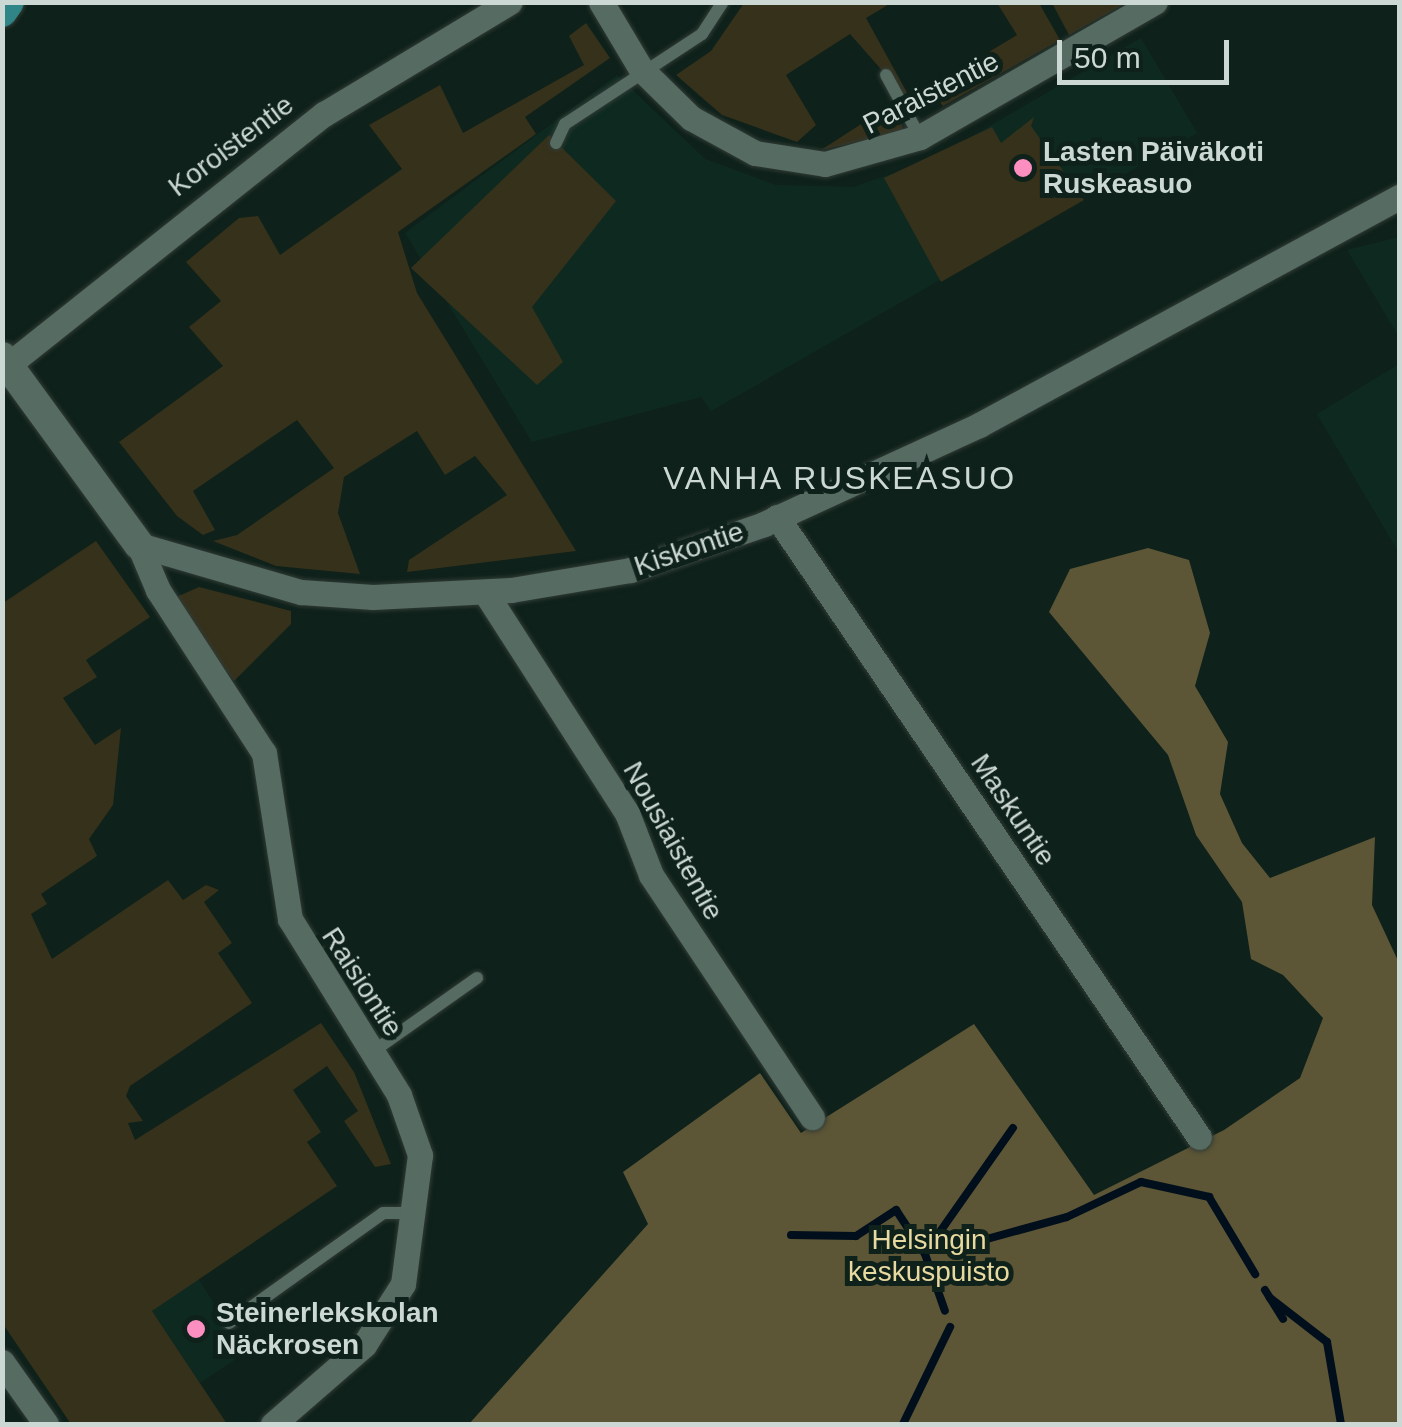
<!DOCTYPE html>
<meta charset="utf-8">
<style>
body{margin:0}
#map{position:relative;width:1402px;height:1427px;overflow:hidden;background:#0e211a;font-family:Helvetica,sans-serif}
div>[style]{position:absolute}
.built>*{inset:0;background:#0e2a20}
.green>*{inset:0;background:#36311b}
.forest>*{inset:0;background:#5c5536}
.stream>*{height:8px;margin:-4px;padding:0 4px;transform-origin:4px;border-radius:4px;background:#000f1b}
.roads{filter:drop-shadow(0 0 2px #313b36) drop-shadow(0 0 2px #313b36)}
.service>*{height:12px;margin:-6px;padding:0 6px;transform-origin:6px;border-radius:6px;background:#566b61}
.minor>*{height:25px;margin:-12.5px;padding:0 12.5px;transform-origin:12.5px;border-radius:12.5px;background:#566b61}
.tertiary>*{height:30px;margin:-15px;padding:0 15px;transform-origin:15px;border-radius:15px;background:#566b61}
.primary>*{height:30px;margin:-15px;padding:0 15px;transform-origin:15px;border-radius:15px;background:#308686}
.dots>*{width:28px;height:28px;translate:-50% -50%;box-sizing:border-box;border:5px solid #0e211a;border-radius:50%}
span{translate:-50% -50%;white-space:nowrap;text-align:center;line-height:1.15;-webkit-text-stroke:10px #0e211a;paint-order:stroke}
.street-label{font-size:28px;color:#ccd8d3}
.poi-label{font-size:28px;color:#ccd8d3;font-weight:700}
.left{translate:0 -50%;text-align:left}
.park-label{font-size:28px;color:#e7d99f}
.quarter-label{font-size:32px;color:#ccd8d3;letter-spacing:2.5px}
.frame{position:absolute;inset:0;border:5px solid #ccd8d3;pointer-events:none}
.scale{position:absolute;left:1057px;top:40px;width:172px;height:45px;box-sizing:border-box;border:5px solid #ccd8d3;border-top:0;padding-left:12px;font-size:30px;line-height:35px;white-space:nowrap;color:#ccd8d3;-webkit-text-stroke:8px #0e211a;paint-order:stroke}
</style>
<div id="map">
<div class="built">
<div style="clip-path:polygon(1141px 38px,1197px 133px,711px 411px,701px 397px,532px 442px,405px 233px,617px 75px,705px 159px,776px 185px,854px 187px,933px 159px)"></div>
<div style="clip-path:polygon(1399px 237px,1399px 337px,1347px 250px)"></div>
<div style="clip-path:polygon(1399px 364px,1399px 553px,1317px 414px)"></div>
<div style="clip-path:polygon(198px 1278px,245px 1353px,200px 1383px,152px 1311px)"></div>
</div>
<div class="green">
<div style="clip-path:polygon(744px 3px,891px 3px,866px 18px,916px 109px,850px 34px,786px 75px,816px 125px,797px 142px,722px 115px,676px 75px,711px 51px)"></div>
<div style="clip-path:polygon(997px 3px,1039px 3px,1060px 40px,943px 106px,929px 88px,1017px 35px)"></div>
<div style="clip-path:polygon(1052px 3px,1052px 2px,1126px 3px,1069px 35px)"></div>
<div style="clip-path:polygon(586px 23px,610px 58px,525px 117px,536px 134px,398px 232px,417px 293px,576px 551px,407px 572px,409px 560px,507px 495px,475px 456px,445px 475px,417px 431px,344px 477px,338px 513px,360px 574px,276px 566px,213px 541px,237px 535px,334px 468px,297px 420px,193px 491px,215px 530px,203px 535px,177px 516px,119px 442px,223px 366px,189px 327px,221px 301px,186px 262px,239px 218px,258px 216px,280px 255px,402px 169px,369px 125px,440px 85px,463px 133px,584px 65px,569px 36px)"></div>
<div style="clip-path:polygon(886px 108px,901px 115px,903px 132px,821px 150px)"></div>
<div style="clip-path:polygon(1034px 117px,1031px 126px,1084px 200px,941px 282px,884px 178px,992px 127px,1001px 143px)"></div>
<div style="clip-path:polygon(549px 135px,616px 201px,532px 307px,563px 362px,537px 385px,411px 268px)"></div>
<div style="clip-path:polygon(96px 541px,150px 617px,86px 660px,97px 677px,63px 698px,95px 745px,121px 728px,113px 805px,89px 839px,97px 856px,41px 894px,47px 904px,31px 914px,52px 959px,168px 880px,183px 900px,206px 885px,219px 890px,204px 902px,232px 943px,218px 953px,252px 1003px,130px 1086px,126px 1096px,143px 1121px,128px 1123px,135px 1140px,321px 1023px,354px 1072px,391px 1164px,375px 1167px,344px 1121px,358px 1111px,327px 1066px,293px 1090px,321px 1132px,307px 1142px,337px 1186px,152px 1311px,227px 1424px,71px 1424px,3px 1324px,3px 603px)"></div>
<div style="clip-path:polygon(199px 587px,291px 611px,291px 624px,234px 681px,172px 599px)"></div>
</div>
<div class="forest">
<div style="clip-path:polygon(1148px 548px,1189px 560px,1210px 633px,1195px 686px,1228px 742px,1220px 794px,1242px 843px,1270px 878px,1375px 837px,1372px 905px,1400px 965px,1399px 1424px,469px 1424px,648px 1224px,623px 1172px,760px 1073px,801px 1133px,974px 1024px,1094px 1195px,1224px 1130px,1300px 1078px,1323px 1018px,1283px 975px,1251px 959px,1242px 902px,1196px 835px,1168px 755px,1049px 612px,1070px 569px)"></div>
</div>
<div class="stream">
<div style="left:791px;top:1235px;width:65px;rotate:0.9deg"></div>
<div style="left:856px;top:1236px;width:48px;rotate:-33deg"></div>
<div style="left:896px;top:1210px;width:53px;rotate:56.6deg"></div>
<div style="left:925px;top:1254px;width:60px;rotate:70.7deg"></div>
<div style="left:937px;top:1236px;width:132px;rotate:-54.9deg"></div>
<div style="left:947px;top:1250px;width:124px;rotate:-15.4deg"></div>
<div style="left:1067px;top:1217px;width:82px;rotate:-25.3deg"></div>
<div style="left:1141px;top:1182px;width:70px;rotate:12.4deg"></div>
<div style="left:1209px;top:1197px;width:90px;rotate:59.1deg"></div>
<div style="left:1265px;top:1290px;width:34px;rotate:58deg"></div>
<div style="left:1270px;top:1298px;width:72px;rotate:37.7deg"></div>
<div style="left:1327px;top:1342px;width:83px;rotate:80.3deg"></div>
<div style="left:903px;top:1424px;width:108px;rotate:-64.1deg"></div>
</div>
<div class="roads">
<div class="service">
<div style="left:886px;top:75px;width:71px;rotate:61.3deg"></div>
<div style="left:556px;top:143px;width:21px;rotate:-65deg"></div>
<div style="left:565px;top:124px;width:164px;rotate:-33.3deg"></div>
<div style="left:702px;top:34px;width:38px;rotate:-57deg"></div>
<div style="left:371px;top:1053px;width:130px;rotate:-35.3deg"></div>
<div style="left:229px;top:1323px;width:189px;rotate:-35.5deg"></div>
<div style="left:383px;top:1213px;width:29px"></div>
</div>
<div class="minor">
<div style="left:601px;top:2px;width:78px;rotate:59.2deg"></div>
<div style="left:641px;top:69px;width:70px;rotate:44.4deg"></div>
<div style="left:691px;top:118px;width:73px;rotate:28.7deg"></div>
<div style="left:755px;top:153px;width:71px;rotate:8.9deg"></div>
<div style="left:825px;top:164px;width:99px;rotate:-15.9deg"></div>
<div style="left:920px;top:137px;width:271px;rotate:-29.9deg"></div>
<div style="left:8px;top:365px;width:404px;rotate:-38.5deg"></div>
<div style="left:324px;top:114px;width:217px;rotate:-31.1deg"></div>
<div style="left:777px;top:517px;width:750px;rotate:55.76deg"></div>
<div style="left:139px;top:545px;width:169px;rotate:16.2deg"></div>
<div style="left:301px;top:592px;width:72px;rotate:4deg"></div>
<div style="left:373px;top:597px;width:138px;rotate:-2.9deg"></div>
<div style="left:511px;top:590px;width:121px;rotate:-9.5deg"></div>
<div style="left:630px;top:570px;width:142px;rotate:-18.9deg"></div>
<div style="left:764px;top:524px;width:237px;rotate:-24.7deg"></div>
<div style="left:979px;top:425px;width:479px;rotate:-28.5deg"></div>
<div style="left:139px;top:545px;width:49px;rotate:67.1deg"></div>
<div style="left:158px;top:590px;width:194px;rotate:57deg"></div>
<div style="left:264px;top:753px;width:168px;rotate:81.1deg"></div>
<div style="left:290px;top:919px;width:207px;rotate:58.2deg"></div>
<div style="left:399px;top:1095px;width:64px;rotate:70.7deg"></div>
<div style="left:420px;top:1155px;width:130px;rotate:97.5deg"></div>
<div style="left:403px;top:1284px;width:72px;rotate:122.6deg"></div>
<div style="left:364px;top:1345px;width:121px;rotate:139deg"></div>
<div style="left:485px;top:592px;width:263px;rotate:57.3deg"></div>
<div style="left:627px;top:813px;width:66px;rotate:68.8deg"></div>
<div style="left:651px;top:875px;width:291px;rotate:56.4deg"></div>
<div style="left:2px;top:1362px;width:76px;rotate:54.6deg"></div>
</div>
<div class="tertiary">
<div style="left:2px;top:357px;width:233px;rotate:53.9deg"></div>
</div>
<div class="primary">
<div style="left:2px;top:12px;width:12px;rotate:-55deg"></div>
</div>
</div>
<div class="dots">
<div style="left:1023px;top:168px;background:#fd8ec0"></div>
<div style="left:196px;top:1329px;background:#fd8ec0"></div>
</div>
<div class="street-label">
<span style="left:931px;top:93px;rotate:-27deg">Paraistentie</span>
<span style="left:231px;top:146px;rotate:-37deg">Koroistentie</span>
<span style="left:689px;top:549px;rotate:-19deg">Kiskontie</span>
<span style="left:1013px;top:810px;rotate:56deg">Maskuntie</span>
<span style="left:673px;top:841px;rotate:61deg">Nousiaistentie</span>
<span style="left:362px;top:982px;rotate:57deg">Raisiontie</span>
</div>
<div class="poi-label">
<span class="left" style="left:1043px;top:168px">Lasten Päiväkoti<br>Ruskeasuo</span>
<span class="left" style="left:216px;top:1329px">Steinerlekskolan<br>Näckrosen</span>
</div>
<div class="park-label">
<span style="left:929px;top:1256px">Helsingin<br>keskuspuisto</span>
</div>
<div class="quarter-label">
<span style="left:840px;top:478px">VANHA RUSKEASUO</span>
</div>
<div class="frame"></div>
<div class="scale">50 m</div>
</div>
